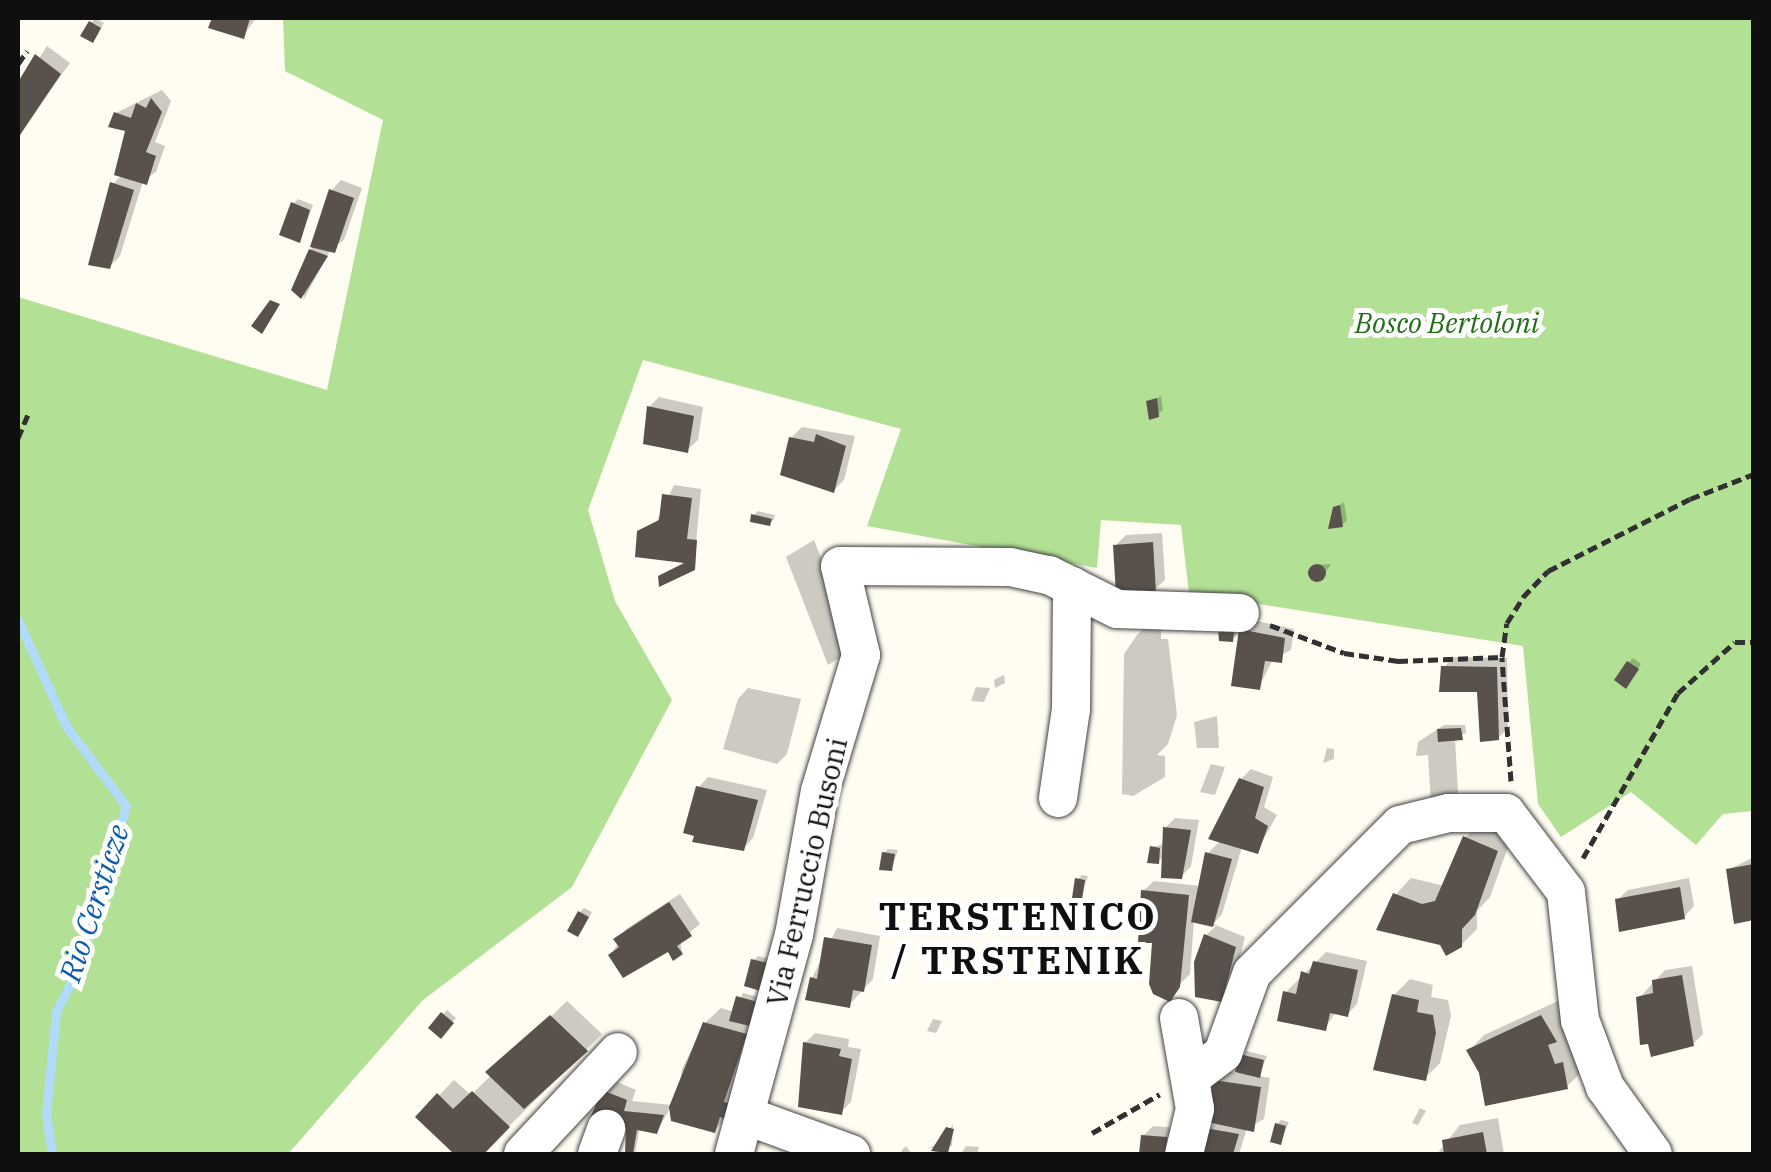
<!DOCTYPE html>
<style>
body{margin:0}
#map{position:relative;width:1771px;height:1172px;overflow:hidden;background:#fffdf2;font-family:"IBM Plex Serif",serif}
div>[style]{position:absolute}
.forest>*{inset:0;background:#b2e095}
.shadow>*{inset:0;background:#0003}
.stream>*{height:9px;margin:-4.5px;padding:0 4.5px;transform-origin:4.5px;border-radius:4.5px;background:#b1dbfb}
.building>*{inset:0;background:#59514b}
.round{border-radius:50%}
.path>*{height:5px;margin-top:-2.5px;transform-origin:0;background:repeating-linear-gradient(90deg,#313131 0 10px,transparent 0 15px)}
.roads{filter:drop-shadow(0 0 2px #424242) drop-shadow(0 0 2px #424242)}
.minor>*{height:38px;margin:-19px;padding:0 19px;transform-origin:19px;border-radius:19px;background:#fff}
span{translate:-50% -50%;white-space:nowrap;text-align:center;line-height:1.15;-webkit-text-stroke:10px #fff;paint-order:stroke}
.park-label{font-size:28px;color:#256e19;font-style:italic}
.street-label{font-size:28px;color:#0f0f0f}
.water-label{font-size:30px;color:#0c5cad;font-style:italic}
.district-label{font-size:38px;color:#0f0f0f;font-weight:700;letter-spacing:2.5px}
.frame{position:absolute;inset:0;border:20px solid #0f0f0f;pointer-events:none}
</style>
<div id="map">
<div class="forest">
<div style="clip-path:polygon(283px 18px,1753px 18px,1753px 811px,1723px 814px,1696px 845px,1631px 792px,1561px 837px,1538px 804px,1523px 646px,1189px 593px,1181px 525px,1101px 520px,1097px 568px,867px 526px,901px 429px,643px 360px,588px 510px,615px 601px,672px 700px,572px 887px,423px 1000px,288px 1154px,18px 1154px,18px 297px,327px 390px,383px 120px,285px 71px)"></div>
</div>
<div class="shadow">
<div style="clip-path:polygon(95px 18px,104px 23px,97px 36px,91px 23px)"></div>
<div style="clip-path:polygon(214px 18px,256px 18px,243px 36px,211px 26px)"></div>
<div style="clip-path:polygon(47px 46px,70px 63px,18px 135px,18px 91px)"></div>
<div style="clip-path:polygon(162px 90px,171px 101px,155px 142px,165px 146px,156px 172px,143px 181px,120px 256px,110px 266px,113px 184px,122px 175px,128px 130px,116px 113px)"></div>
<div style="clip-path:polygon(341px 180px,362px 188px,344px 240px,331px 249px,303px 301px,311px 250px,331px 191px)"></div>
<div style="clip-path:polygon(298px 199px,313px 205px,300px 240px,293px 204px)"></div>
<div style="clip-path:polygon(1161px 396px,1163px 410px,1158px 414px,1149px 402px)"></div>
<div style="clip-path:polygon(659px 397px,703px 407px,698px 440px,687px 450px,649px 407px)"></div>
<div style="clip-path:polygon(802px 427px,855px 436px,844px 480px,834px 490px,791px 438px)"></div>
<div style="clip-path:polygon(674px 485px,701px 489px,694px 564px,685px 566px,653px 529px)"></div>
<div style="clip-path:polygon(1344px 502px,1347px 520px,1342px 525px,1335px 508px)"></div>
<div style="clip-path:polygon(758px 511px,775px 515px,774px 519px,769px 524px,754px 515px)"></div>
<div style="clip-path:polygon(1162px 533px,1165px 580px,1154px 590px,1115px 546px,1126px 535px)"></div>
<div style="clip-path:polygon(814px 540px,856px 648px,828px 665px,786px 557px)"></div>
<div style="clip-path:polygon(1331px 564px,1322px 577px,1312px 579px,1314px 565px)"></div>
<div style="clip-path:polygon(1224px 612px,1239px 614px,1236px 635px,1252px 620px,1294px 629px,1291px 650px,1273px 659px,1259px 687px,1242px 630px,1232px 640px)"></div>
<div style="clip-path:polygon(1150px 622px,1161px 625px,1161px 639px,1168px 639px,1177px 715px,1168px 744px,1157px 755px,1165px 756px,1165px 777px,1133px 796px,1122px 794px,1124px 654px,1137px 635px,1157px 646px,1137px 635px)"></div>
<div style="clip-path:polygon(1454px 657px,1507px 658px,1508px 728px,1498px 738px,1479px 689px,1444px 667px)"></div>
<div style="clip-path:polygon(1633px 658px,1641px 664px,1630px 681px,1629px 662px)"></div>
<div style="clip-path:polygon(1004px 675px,1005px 683px,995px 688px,994px 680px)"></div>
<div style="clip-path:polygon(976px 687px,990px 688px,984px 702px,971px 701px)"></div>
<div style="clip-path:polygon(748px 688px,801px 699px,787px 754px,777px 764px,723px 749px,738px 699px)"></div>
<div style="clip-path:polygon(1217px 716px,1219px 748px,1197px 748px,1194px 722px)"></div>
<div style="clip-path:polygon(1444px 725px,1465px 725px,1466px 733px,1455px 738px,1458px 793px,1447px 803px,1431px 804px,1428px 755px,1416px 756px,1418px 742px)"></div>
<div style="clip-path:polygon(1327px 748px,1334px 749px,1334px 759px,1323px 763px)"></div>
<div style="clip-path:polygon(1211px 764px,1225px 767px,1215px 795px,1200px 792px)"></div>
<div style="clip-path:polygon(1251px 769px,1273px 777px,1264px 807px,1277px 815px,1257px 851px,1242px 847px,1222px 914px,1213px 924px,1245px 937px,1232px 989px,1221px 999px,1206px 935px,1216px 926px,1194px 920px,1190px 974px,1179px 985px,1155px 941px,1143px 891px,1154px 881px,1201px 886px,1207px 854px,1221px 840px,1241px 779px)"></div>
<div style="clip-path:polygon(708px 777px,767px 790px,753px 838px,743px 849px,698px 788px)"></div>
<div style="clip-path:polygon(1175px 818px,1199px 820px,1191px 866px,1181px 877px,1164px 855px,1158px 862px,1152px 847px,1165px 844px,1165px 828px)"></div>
<div style="clip-path:polygon(1481px 822px,1512px 836px,1490px 897px,1477px 911px,1477px 929px,1461px 945px,1396px 894px,1411px 878px,1445px 886px,1465px 838px)"></div>
<div style="clip-path:polygon(888px 849px,898px 850px,891px 869px,884px 853px)"></div>
<div style="clip-path:polygon(1754px 857px,1754px 917px,1728px 870px)"></div>
<div style="clip-path:polygon(1082px 875px,1088px 876px,1081px 897px,1078px 879px)"></div>
<div style="clip-path:polygon(1689px 878px,1694px 906px,1684px 917px,1617px 900px,1628px 890px)"></div>
<div style="clip-path:polygon(680px 894px,700px 924px,680px 940px,682px 952px,671px 952px,680px 942px,611px 955px,626px 929px)"></div>
<div style="clip-path:polygon(584px 908px,592px 912px,582px 930px,580px 912px)"></div>
<div style="clip-path:polygon(837px 928px,880px 936px,873px 979px,849px 1005px,812px 978px)"></div>
<div style="clip-path:polygon(1326px 952px,1367px 961px,1357px 1004px,1347px 1015px,1336px 1012px,1325px 1028px,1286px 992px)"></div>
<div style="clip-path:polygon(758px 956px,775px 960px,768px 985px,754px 960px)"></div>
<div style="clip-path:polygon(1692px 966px,1703px 1034px,1693px 1044px,1642px 1042px,1639px 998px,1665px 970px)"></div>
<div style="clip-path:polygon(1410px 979px,1433px 985px,1431px 997px,1448px 1000px,1451px 1016px,1440px 1063px,1425px 1078px,1394px 995px)"></div>
<div style="clip-path:polygon(743px 993px,767px 999px,742px 1101px,715px 1130px,674px 1119px,682px 1069px,705px 1023px,721px 1008px,734px 1012px)"></div>
<div style="clip-path:polygon(567px 1001px,602px 1034px,481px 1154px,458px 1154px,418px 1117px,454px 1080px,471px 1095px)"></div>
<div style="clip-path:polygon(1558px 1001px,1583px 1071px,1567px 1086px,1482px 1073px,1469px 1051px,1484px 1035px)"></div>
<div style="clip-path:polygon(447px 1010px,456px 1018px,440px 1035px,431px 1028px)"></div>
<div style="clip-path:polygon(933px 1019px,942px 1021px,936px 1033px,927px 1031px)"></div>
<div style="clip-path:polygon(815px 1033px,849px 1039px,848px 1047px,861px 1049px,851px 1102px,841px 1112px,805px 1043px)"></div>
<div style="clip-path:polygon(1246px 1051px,1267px 1056px,1259px 1076px,1270px 1078px,1264px 1119px,1247px 1128px,1239px 1154px,1199px 1154px,1215px 1121px,1216px 1081px,1226px 1071px,1237px 1073px)"></div>
<div style="clip-path:polygon(615px 1081px,636px 1090px,632px 1101px,672px 1105px,657px 1131px,640px 1127px,635px 1154px,626px 1154px,629px 1129px,605px 1091px)"></div>
<div style="clip-path:polygon(1420px 1108px,1426px 1111px,1418px 1125px,1412px 1123px)"></div>
<div style="clip-path:polygon(1498px 1118px,1504px 1154px,1437px 1154px,1460px 1125px)"></div>
<div style="clip-path:polygon(1281px 1120px,1289px 1122px,1280px 1142px,1277px 1124px)"></div>
<div style="clip-path:polygon(953px 1124px,952px 1146px,928px 1148px,941px 1143px)"></div>
<div style="clip-path:polygon(1153px 1126px,1176px 1128px,1175px 1154px,1142px 1154px,1143px 1136px)"></div>
<div style="clip-path:polygon(906px 1146px,912px 1154px,901px 1154px,902px 1150px)"></div>
<div style="clip-path:polygon(966px 1146px,979px 1147px,977px 1154px,961px 1154px)"></div>
</div>
<div class="stream">
<div style="left:18px;top:620px;width:116px;rotate:65.6deg"></div>
<div style="left:66px;top:726px;width:100px;rotate:53.1deg"></div>
<div style="left:126px;top:806px;width:165px;rotate:106.2deg"></div>
<div style="left:80px;top:964px;width:54px;rotate:116.6deg"></div>
<div style="left:56px;top:1012px;width:102px;rotate:95.6deg"></div>
<div style="left:46px;top:1114px;width:40px;rotate:81.5deg"></div>
</div>
<div class="building">
<div style="clip-path:polygon(212px 18px,250px 18px,244px 39px,208px 28px)"></div>
<div style="clip-path:polygon(89px 21px,101px 28px,93px 43px,80px 36px)"></div>
<div style="clip-path:polygon(35px 54px,61px 74px,18px 138px,18px 82px)"></div>
<div style="clip-path:polygon(151px 98px,162px 112px,146px 152px,156px 156px,147px 185px,114px 175px,125px 131px,108px 127px,114px 112px,131px 118px,136px 103px,146px 108px)"></div>
<div style="clip-path:polygon(110px 182px,134px 190px,110px 269px,88px 265px)"></div>
<div style="clip-path:polygon(329px 189px,354px 198px,335px 253px,310px 247px)"></div>
<div style="clip-path:polygon(291px 202px,310px 210px,300px 243px,279px 235px)"></div>
<div style="clip-path:polygon(309px 249px,328px 256px,301px 299px,291px 290px)"></div>
<div style="clip-path:polygon(270px 300px,280px 304px,262px 334px,251px 326px)"></div>
<div style="clip-path:polygon(1157px 398px,1159px 417px,1149px 420px,1146px 401px)"></div>
<div style="clip-path:polygon(647px 406px,694px 416px,688px 453px,643px 444px)"></div>
<div style="clip-path:polygon(816px 434px,846px 446px,834px 493px,780px 475px,789px 437px,814px 442px)"></div>
<div style="clip-path:polygon(662px 494px,692px 498px,687px 539px,697px 540px,695px 570px,659px 587px,658px 576px,684px 563px,635px 557px,637px 531px,659px 520px)"></div>
<div style="clip-path:polygon(1340px 505px,1343px 527px,1328px 529px,1333px 507px)"></div>
<div style="clip-path:polygon(751px 514px,772px 519px,770px 526px,750px 522px)"></div>
<div style="clip-path:polygon(1153px 542px,1156px 592px,1116px 595px,1113px 545px)"></div>
<div class="round" style="left:1308px;top:564px;width:18px;height:18px"></div>
<div style="clip-path:polygon(1217px 615px,1235px 618px,1233px 642px,1219px 641px)"></div>
<div style="clip-path:polygon(1239px 629px,1285px 638px,1282px 663px,1265px 661px,1260px 690px,1231px 686px)"></div>
<div style="clip-path:polygon(1627px 661px,1639px 669px,1626px 689px,1614px 680px)"></div>
<div style="clip-path:polygon(1441px 666px,1497px 667px,1499px 740px,1480px 742px,1477px 692px,1439px 692px)"></div>
<div style="clip-path:polygon(1461px 728px,1463px 740px,1438px 742px,1437px 729px)"></div>
<div style="clip-path:polygon(1239px 778px,1264px 787px,1255px 818px,1268px 826px,1258px 854px,1208px 839px)"></div>
<div style="clip-path:polygon(696px 786px,758px 800px,744px 851px,692px 842px,694px 836px,683px 833px)"></div>
<div style="clip-path:polygon(1163px 827px,1191px 830px,1182px 879px,1161px 878px)"></div>
<div style="clip-path:polygon(1463px 836px,1498px 851px,1475px 915px,1462px 929px,1462px 947px,1446px 956px,1440px 945px,1376px 930px,1393px 893px,1422px 904px,1435px 901px)"></div>
<div style="clip-path:polygon(1150px 846px,1160px 848px,1159px 864px,1147px 863px)"></div>
<div style="clip-path:polygon(882px 852px,895px 854px,892px 871px,879px 870px)"></div>
<div style="clip-path:polygon(1205px 852px,1232px 859px,1213px 927px,1191px 922px)"></div>
<div style="clip-path:polygon(1754px 864px,1754px 920px,1734px 924px,1726px 869px)"></div>
<div style="clip-path:polygon(1075px 878px,1085px 880px,1082px 900px,1072px 898px)"></div>
<div style="clip-path:polygon(1680px 887px,1685px 919px,1619px 932px,1615px 899px)"></div>
<div style="clip-path:polygon(1141px 890px,1189px 895px,1180px 987px,1170px 1002px,1153px 994px,1149px 984px,1152px 943px,1138px 943px)"></div>
<div style="clip-path:polygon(669px 902px,692px 936px,677px 946px,683px 954px,673px 961px,668px 952px,623px 978px,608px 955px,619px 947px,613px 939px)"></div>
<div style="clip-path:polygon(578px 911px,589px 917px,578px 937px,567px 931px)"></div>
<div style="clip-path:polygon(1204px 934px,1236px 947px,1222px 1002px,1195px 997px,1194px 962px)"></div>
<div style="clip-path:polygon(824px 937px,872px 945px,864px 992px,853px 990px,850px 1008px,805px 1000px,810px 977px,817px 979px)"></div>
<div style="clip-path:polygon(751px 959px,772px 964px,764px 992px,744px 986px)"></div>
<div style="clip-path:polygon(1313px 961px,1358px 970px,1348px 1017px,1330px 1013px,1326px 1031px,1277px 1021px,1283px 991px,1296px 994px,1301px 971px,1309px 974px)"></div>
<div style="clip-path:polygon(1682px 975px,1694px 1046px,1651px 1057px,1648px 1044px,1640px 1045px,1636px 997px,1653px 993px,1652px 980px)"></div>
<div style="clip-path:polygon(1392px 994px,1419px 1000px,1417px 1012px,1433px 1015px,1436px 1033px,1426px 1081px,1373px 1070px)"></div>
<div style="clip-path:polygon(736px 996px,765px 1004px,758px 1028px,729px 1021px)"></div>
<div style="clip-path:polygon(441px 1012px,454px 1023px,441px 1039px,428px 1028px)"></div>
<div style="clip-path:polygon(550px 1015px,588px 1051px,524px 1109px,485px 1072px)"></div>
<div style="clip-path:polygon(1541px 1015px,1557px 1042px,1548px 1045px,1555px 1064px,1563px 1062px,1568px 1089px,1485px 1106px,1479px 1073px,1466px 1050px)"></div>
<div style="clip-path:polygon(703px 1022px,747px 1034px,724px 1102px,732px 1104px,728px 1120px,720px 1117px,715px 1133px,671px 1121px,669px 1107px)"></div>
<div style="clip-path:polygon(803px 1042px,841px 1049px,839px 1056px,852px 1059px,842px 1115px,798px 1107px)"></div>
<div style="clip-path:polygon(1239px 1054px,1264px 1060px,1260px 1078px,1235px 1072px)"></div>
<div style="clip-path:polygon(1213px 1080px,1261px 1087px,1254px 1132px,1207px 1122px)"></div>
<div style="clip-path:polygon(602px 1090px,627px 1100px,624px 1111px,664px 1115px,657px 1134px,637px 1130px,633px 1154px,625px 1154px,626px 1127px,591px 1116px)"></div>
<div style="clip-path:polygon(472px 1091px,510px 1127px,484px 1154px,454px 1154px,415px 1117px,437px 1093px,453px 1109px)"></div>
<div style="clip-path:polygon(1275px 1123px,1286px 1126px,1281px 1145px,1270px 1142px)"></div>
<div style="clip-path:polygon(946px 1127px,954px 1129px,948px 1153px,931px 1151px)"></div>
<div style="clip-path:polygon(1205px 1128px,1239px 1134px,1233px 1154px,1196px 1154px)"></div>
<div style="clip-path:polygon(1483px 1132px,1487px 1154px,1444px 1154px,1442px 1140px)"></div>
<div style="clip-path:polygon(1141px 1135px,1167px 1137px,1166px 1154px,1139px 1154px)"></div>
</div>
<div class="path">
<div style="left:18px;top:64px;width:16px;rotate:-55deg"></div>
<div style="left:18px;top:438px;width:25px;rotate:-67deg"></div>
<div style="left:1270px;top:625px;width:79px;rotate:20.7deg"></div>
<div style="left:1344px;top:653px;width:55px;rotate:8.4deg"></div>
<div style="left:1398px;top:661px;width:104px;rotate:-2.2deg"></div>
<div style="left:1511px;top:781px;width:124px;rotate:-94.2deg"></div>
<div style="left:1502px;top:657px;width:34px;rotate:-82deg"></div>
<div style="left:1507px;top:623px;width:31px;rotate:-58deg"></div>
<div style="left:1523px;top:597px;width:36px;rotate:-46deg"></div>
<div style="left:1548px;top:571px;width:159px;rotate:-26.9deg"></div>
<div style="left:1690px;top:499px;width:69px;rotate:-21.3deg"></div>
<div style="left:1583px;top:858px;width:190px;rotate:-60.1deg"></div>
<div style="left:1678px;top:693px;width:76px;rotate:-41.8deg"></div>
<div style="left:1735px;top:642px;width:19px"></div>
<div style="left:1092px;top:1133px;width:78px;rotate:-29.8deg"></div>
</div>
<div class="roads">
<div class="minor">
<div style="left:1058px;top:798px;width:90px;rotate:-81.7deg"></div>
<div style="left:1071px;top:709px;width:123px;rotate:-89.5deg"></div>
<div style="left:1179px;top:1018px;width:92px;rotate:80deg"></div>
<div style="left:1195px;top:1109px;width:46px;rotate:103.7deg"></div>
<div style="left:1193px;top:1076px;width:38px;rotate:-37deg"></div>
<div style="left:1223px;top:1053px;width:85px;rotate:-70.1deg"></div>
<div style="left:1252px;top:973px;width:209px;rotate:-45deg"></div>
<div style="left:1400px;top:825px;width:50px;rotate:-13.8deg"></div>
<div style="left:1449px;top:813px;width:57px"></div>
<div style="left:1506px;top:813px;width:99px;rotate:52.8deg"></div>
<div style="left:1566px;top:892px;width:129px;rotate:83.8deg"></div>
<div style="left:1580px;top:1020px;width:72px;rotate:69.5deg"></div>
<div style="left:1605px;top:1087px;width:82px;rotate:54.4deg"></div>
<div style="left:747px;top:1116px;width:111px;rotate:20.1deg"></div>
<div style="left:523px;top:1154px;width:139px;rotate:-47deg"></div>
<div style="left:597px;top:1154px;width:27px;rotate:-70deg"></div>
<div style="left:734px;top:1154px;width:227px;rotate:-74.7deg"></div>
<div style="left:794px;top:935px;width:146px;rotate:-79.8deg"></div>
<div style="left:820px;top:791px;width:142px;rotate:-73.2deg"></div>
<div style="left:861px;top:655px;width:91px;rotate:-103.3deg"></div>
<div style="left:840px;top:566px;width:170px;rotate:0.3deg"></div>
<div style="left:1010px;top:567px;width:40px;rotate:12deg"></div>
<div style="left:1049px;top:575px;width:76px;rotate:26.6deg"></div>
<div style="left:1117px;top:609px;width:123px;rotate:1.9deg"></div>
</div>
</div>
<div class="park-label">
<span style="left:1447px;top:323px">Bosco Bertoloni</span>
</div>
<div class="street-label">
<span style="left:807px;top:872px;rotate:-77deg">Via Ferruccio Busoni</span>
</div>
<div class="water-label">
<span style="left:94px;top:903px;rotate:-72deg">Rio Cersticze</span>
</div>
<div class="district-label">
<span style="left:1018px;top:938px">TERSTENICO<br>/ TRSTENIK</span>
</div>
<div class="frame"></div>
</div>
